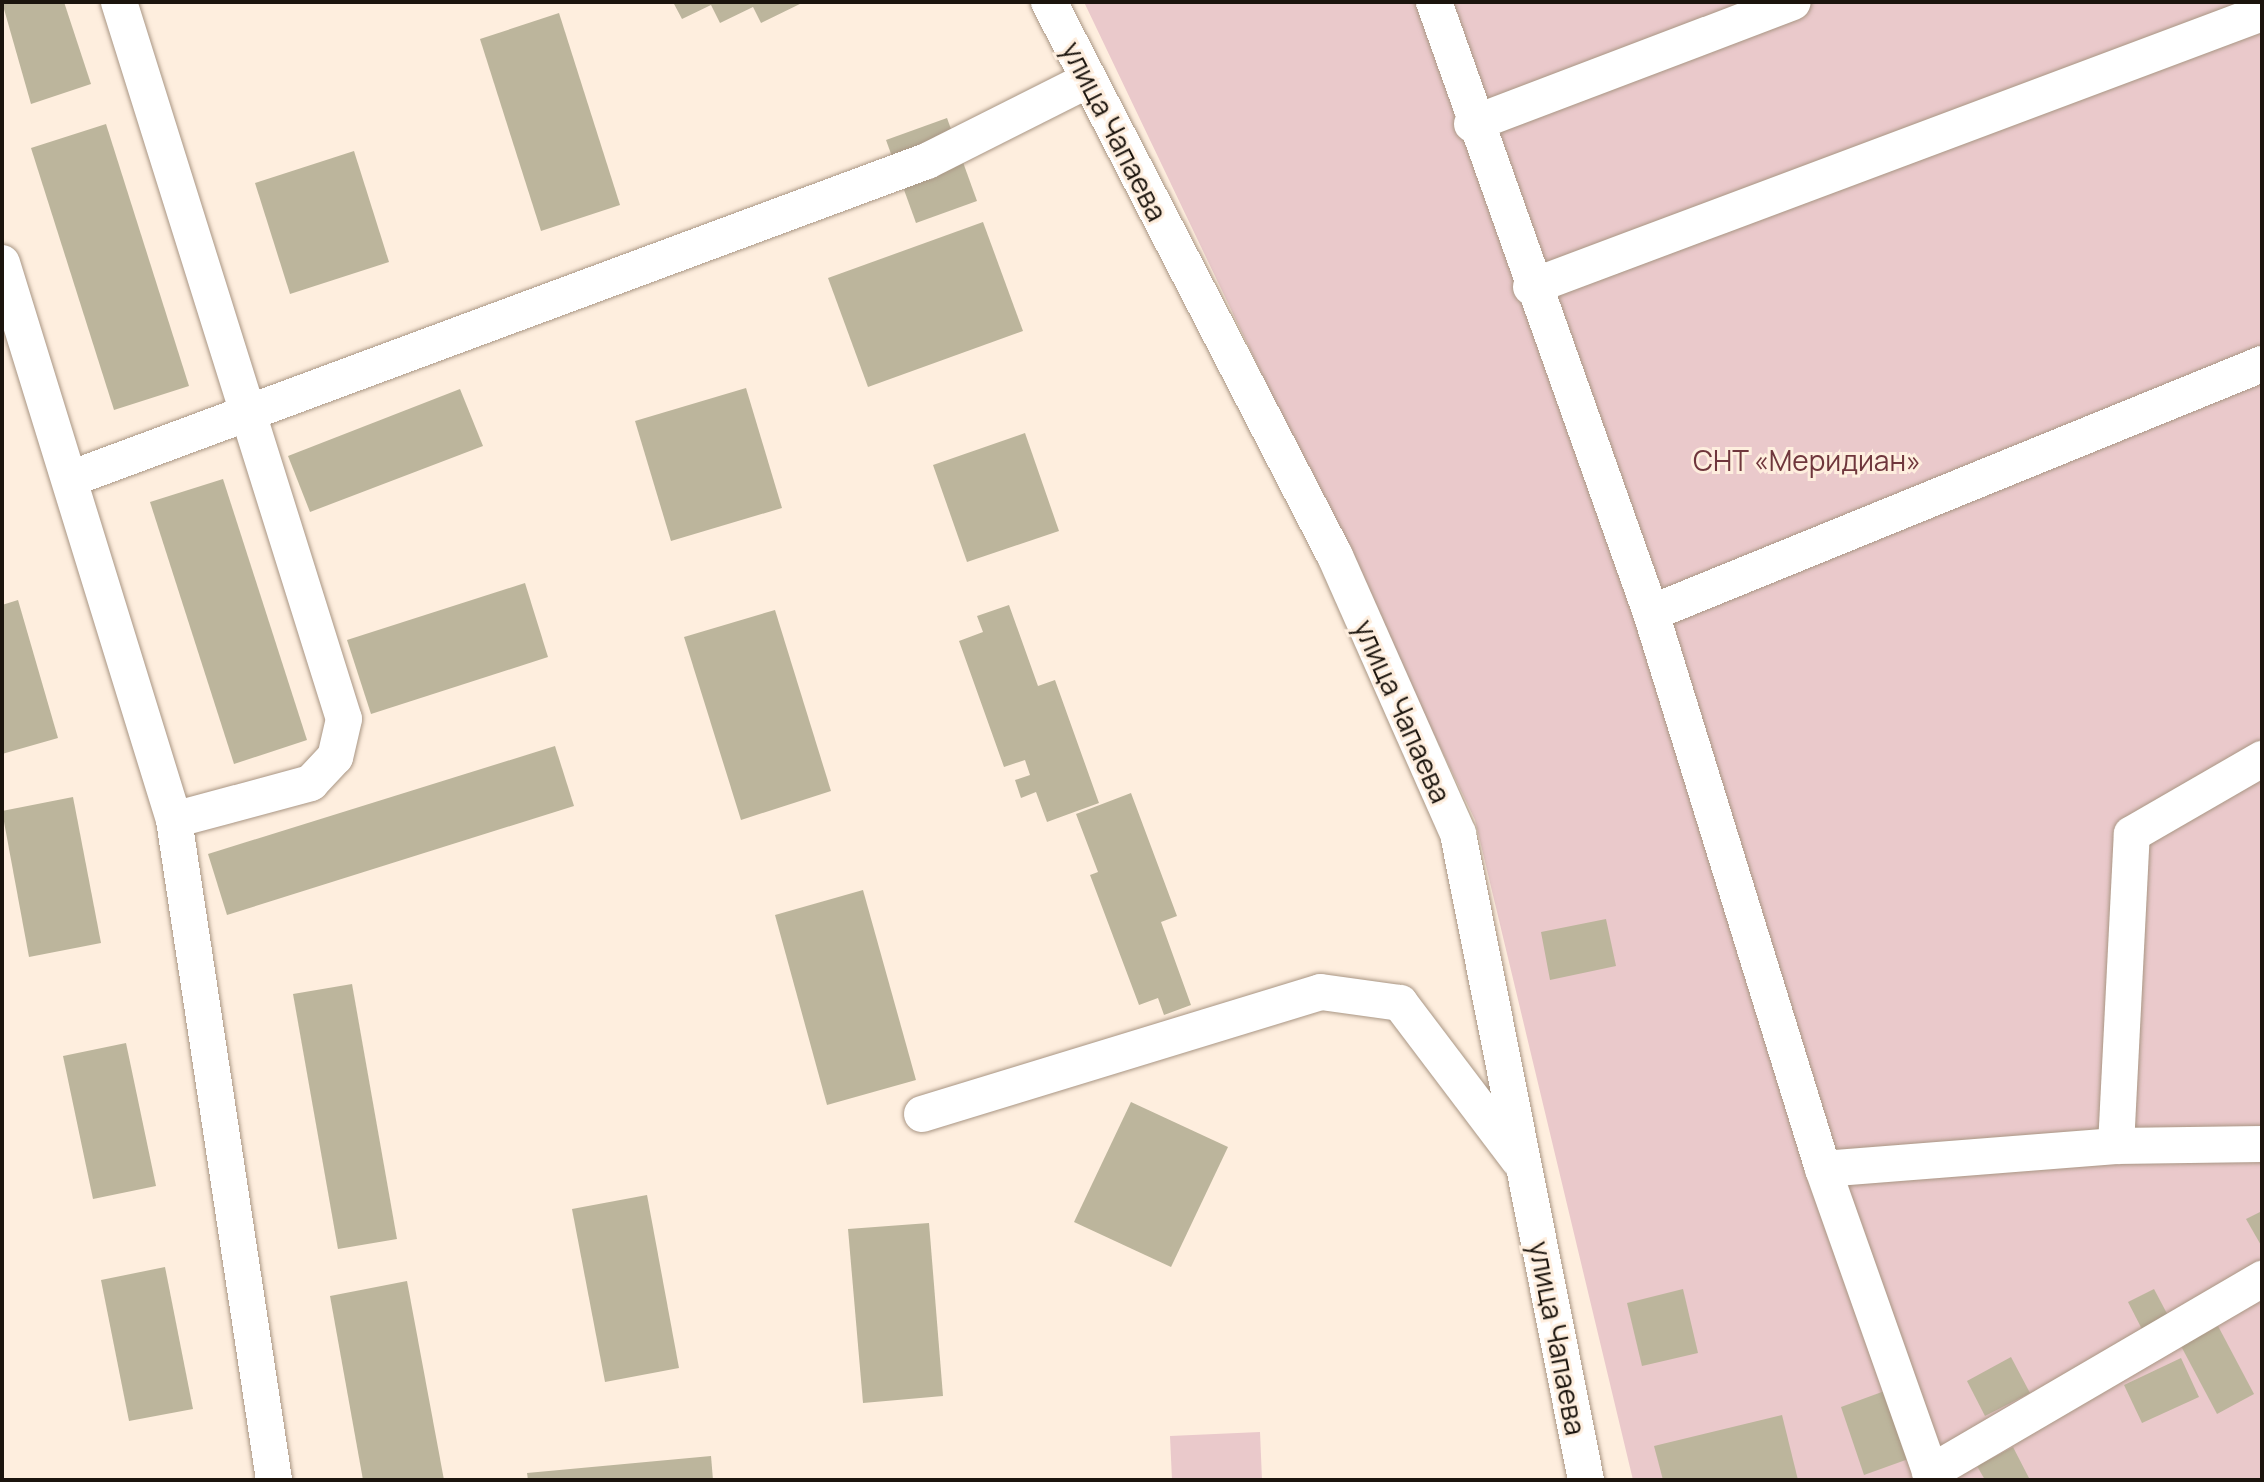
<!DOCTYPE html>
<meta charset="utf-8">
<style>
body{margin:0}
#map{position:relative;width:2264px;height:1482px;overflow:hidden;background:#feeede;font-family:Manrope,sans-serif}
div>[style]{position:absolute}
.green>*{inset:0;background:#eac9cb}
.building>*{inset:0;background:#bcb59c}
.roads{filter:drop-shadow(0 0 2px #a99684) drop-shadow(0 0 2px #a99684)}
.minor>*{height:36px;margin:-18px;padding:0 18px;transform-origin:18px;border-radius:18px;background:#fff}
span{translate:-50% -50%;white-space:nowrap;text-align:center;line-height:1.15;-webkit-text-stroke:6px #feeede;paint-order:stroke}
.street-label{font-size:28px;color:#1b140d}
.park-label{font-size:28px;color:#6f363c}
.frame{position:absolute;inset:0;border:4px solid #1b140d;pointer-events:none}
</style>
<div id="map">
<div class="green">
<div style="clip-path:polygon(1084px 2px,2262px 2px,2262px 1480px,1633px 1480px,1475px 820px)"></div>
<div style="clip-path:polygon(1260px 1432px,1262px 1480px,1172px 1480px,1170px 1436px)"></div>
</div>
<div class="building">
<div style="clip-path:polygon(2px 2px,64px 2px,91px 84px,31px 104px)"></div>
<div style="clip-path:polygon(673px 2px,804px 2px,761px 23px,753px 7px,720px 23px,711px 5px,682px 19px)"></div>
<div style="clip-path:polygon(559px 13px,620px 205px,541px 231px,480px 39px)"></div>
<div style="clip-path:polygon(947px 118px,977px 201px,916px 223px,886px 140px)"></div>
<div style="clip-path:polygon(106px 124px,189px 386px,114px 410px,31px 148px)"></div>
<div style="clip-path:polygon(354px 151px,389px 262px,290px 294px,255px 183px)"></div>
<div style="clip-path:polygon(983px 222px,1023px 331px,868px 387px,828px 278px)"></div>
<div style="clip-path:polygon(746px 388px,782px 508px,671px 541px,635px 421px)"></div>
<div style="clip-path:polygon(460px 389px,483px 446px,310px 512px,288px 456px)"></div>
<div style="clip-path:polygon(1025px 433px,1059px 531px,967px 562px,933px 465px)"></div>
<div style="clip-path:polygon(223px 479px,307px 740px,234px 764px,150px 502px)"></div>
<div style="clip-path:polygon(525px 583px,548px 657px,371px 714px,347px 640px)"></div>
<div style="clip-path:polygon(18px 600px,58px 738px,2px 754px,2px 605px)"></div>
<div style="clip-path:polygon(1009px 605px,1038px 686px,1055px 680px,1099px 803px,1047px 822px,1036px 792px,1021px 798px,1015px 780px,1030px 775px,1025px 760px,1004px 767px,959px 641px,983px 632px,977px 616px)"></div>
<div style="clip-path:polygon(775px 610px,831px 791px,741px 820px,684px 637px)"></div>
<div style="clip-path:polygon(555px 746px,574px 806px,227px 915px,208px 854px)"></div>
<div style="clip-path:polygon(1131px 793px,1177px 916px,1161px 922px,1191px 1005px,1164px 1015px,1158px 998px,1139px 1005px,1090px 875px,1098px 872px,1076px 814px)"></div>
<div style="clip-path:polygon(73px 797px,101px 943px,29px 957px,2px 811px)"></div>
<div style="clip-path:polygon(863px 890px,916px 1080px,827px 1105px,775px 915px)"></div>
<div style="clip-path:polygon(1606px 919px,1616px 966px,1550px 980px,1541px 932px)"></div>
<div style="clip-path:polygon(352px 984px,397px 1239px,338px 1249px,293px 994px)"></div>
<div style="clip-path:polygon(126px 1043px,156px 1186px,93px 1199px,63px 1056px)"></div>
<div style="clip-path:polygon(1131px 1102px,1228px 1147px,1171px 1267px,1074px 1222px)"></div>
<div style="clip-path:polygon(647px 1195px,679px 1368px,605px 1382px,572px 1209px)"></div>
<div style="clip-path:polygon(2262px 1211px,2262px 1247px,2246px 1219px)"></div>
<div style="clip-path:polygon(929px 1223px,943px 1396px,863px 1403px,848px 1229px)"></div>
<div style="clip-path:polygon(165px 1267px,193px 1409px,129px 1421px,101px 1280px)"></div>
<div style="clip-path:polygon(407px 1281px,444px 1480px,363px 1480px,330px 1296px)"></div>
<div style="clip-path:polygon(1683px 1289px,1698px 1353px,1642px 1366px,1627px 1303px)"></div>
<div style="clip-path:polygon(2154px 1289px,2172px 1323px,2146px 1337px,2128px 1302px)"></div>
<div style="clip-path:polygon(2218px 1326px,2254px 1394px,2217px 1414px,2181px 1346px)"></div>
<div style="clip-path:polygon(2011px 1357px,2030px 1393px,1985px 1416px,1967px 1381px)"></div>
<div style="clip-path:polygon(2181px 1358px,2199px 1397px,2142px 1423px,2124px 1385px)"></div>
<div style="clip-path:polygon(1890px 1389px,1914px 1457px,1864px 1475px,1841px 1407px)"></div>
<div style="clip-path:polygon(1782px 1415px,1798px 1480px,1663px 1480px,1654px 1446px)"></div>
<div style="clip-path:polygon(2013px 1447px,2030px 1480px,1985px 1480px,1977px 1466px)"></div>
<div style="clip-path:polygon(711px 1456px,713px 1480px,528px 1480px,527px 1473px)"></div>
</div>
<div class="roads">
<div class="minor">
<div style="left:119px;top:2px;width:751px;rotate:72.58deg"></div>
<div style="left:344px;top:719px;width:39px;rotate:103deg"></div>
<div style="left:335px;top:757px;width:35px;rotate:133deg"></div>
<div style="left:311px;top:783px;width:142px;rotate:164.9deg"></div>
<div style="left:1049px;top:2px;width:623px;rotate:62.7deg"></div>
<div style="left:1335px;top:556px;width:304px;rotate:66.1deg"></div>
<div style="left:1458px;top:834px;width:659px;rotate:78.79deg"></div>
<div style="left:1434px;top:2px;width:648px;rotate:70.45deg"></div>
<div style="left:1651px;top:613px;width:582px;rotate:72.81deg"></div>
<div style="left:1823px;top:1169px;width:330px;rotate:70.5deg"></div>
<div style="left:1472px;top:124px;width:343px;rotate:-20.8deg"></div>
<div style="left:2px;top:263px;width:583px;rotate:72.84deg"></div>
<div style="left:174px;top:820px;width:668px;rotate:81.38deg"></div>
<div style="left:1531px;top:287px;width:781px;rotate:-20.55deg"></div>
<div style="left:70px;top:479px;width:914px;rotate:-20.36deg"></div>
<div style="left:927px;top:161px;width:180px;rotate:-26.7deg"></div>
<div style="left:1651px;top:613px;width:660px;rotate:-22.17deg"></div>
<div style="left:922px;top:1114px;width:417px;rotate:-17deg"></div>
<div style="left:1321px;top:992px;width:80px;rotate:7.9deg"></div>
<div style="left:1400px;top:1003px;width:196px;rotate:52.9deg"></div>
<div style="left:2116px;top:1146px;width:312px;rotate:-87.1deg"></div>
<div style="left:2132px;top:834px;width:150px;rotate:-30deg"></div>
<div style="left:1823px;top:1169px;width:294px;rotate:-4.5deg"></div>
<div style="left:2116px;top:1146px;width:146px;rotate:-0.8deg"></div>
<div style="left:1930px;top:1473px;width:385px;rotate:-30.3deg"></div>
</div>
</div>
<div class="street-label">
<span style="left:1115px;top:131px;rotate:63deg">улица Чапаева</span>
<span style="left:1403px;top:711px;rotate:66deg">улица Чапаева</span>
<span style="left:1558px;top:1338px;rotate:79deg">улица Чапаева</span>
</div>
<div class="park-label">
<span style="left:1807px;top:460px">СНТ «Меридиан»</span>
</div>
<div class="frame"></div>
</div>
